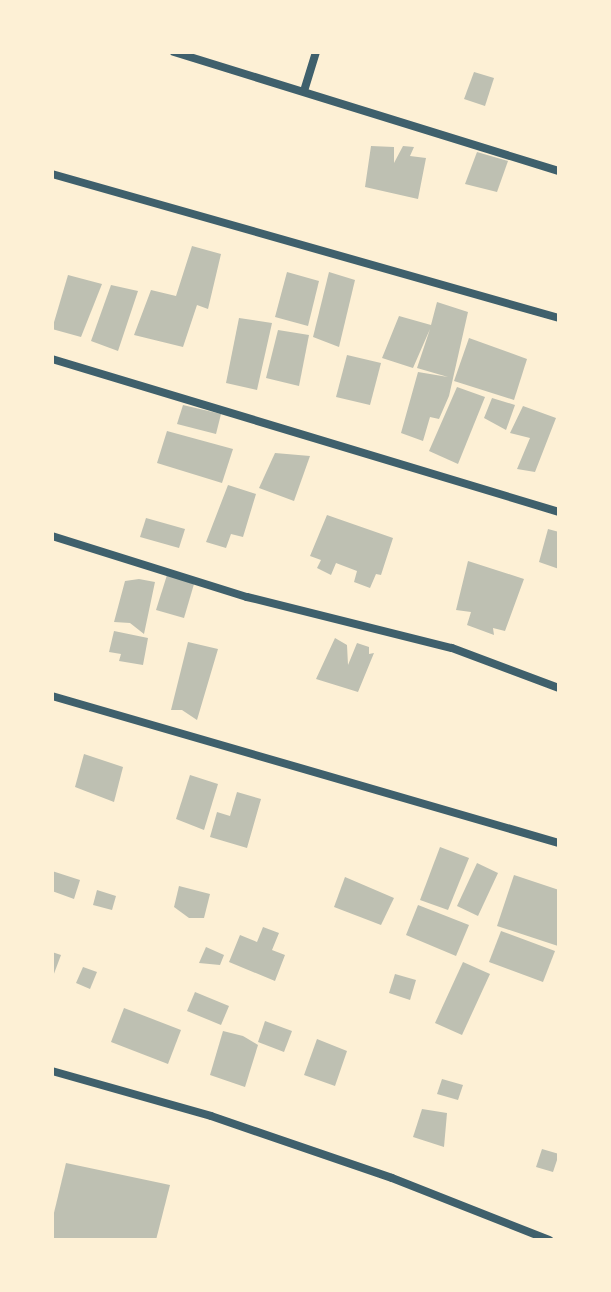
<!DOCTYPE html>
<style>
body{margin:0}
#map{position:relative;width:611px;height:1292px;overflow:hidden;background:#fdf0d5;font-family:"Asap Condensed",sans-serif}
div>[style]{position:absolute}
.building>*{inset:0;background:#bec0b2}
.minor>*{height:8px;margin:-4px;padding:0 4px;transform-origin:4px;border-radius:4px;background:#3f606c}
span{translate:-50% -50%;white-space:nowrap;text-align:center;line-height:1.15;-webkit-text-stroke:6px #fdf0d5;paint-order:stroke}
.frame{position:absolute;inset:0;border:54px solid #fdf0d5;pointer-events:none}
</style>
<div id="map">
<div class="building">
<div style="clip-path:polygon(474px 72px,494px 78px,485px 106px,464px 99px)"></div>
<div style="clip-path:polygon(371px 146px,394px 147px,394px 163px,403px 146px,414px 147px,410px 156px,426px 158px,418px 199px,365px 187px)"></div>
<div style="clip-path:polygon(477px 152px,508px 161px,497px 192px,465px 184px)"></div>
<div style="clip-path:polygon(192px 246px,221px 254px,208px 309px,197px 305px,183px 347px,134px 335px,151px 290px,176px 296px)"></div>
<div style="clip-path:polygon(287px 272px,319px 281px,308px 326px,275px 317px)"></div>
<div style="clip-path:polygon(329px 272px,355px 280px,339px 347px,313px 337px)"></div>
<div style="clip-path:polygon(68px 275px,102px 284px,81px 337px,52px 329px)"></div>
<div style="clip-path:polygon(111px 285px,138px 291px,118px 351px,91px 341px)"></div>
<div style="clip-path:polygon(437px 302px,468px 312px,449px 396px,439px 419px,430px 417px,423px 441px,401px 433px,418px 372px,448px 377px,417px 368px,430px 329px,413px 368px,382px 358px,399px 316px,431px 325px)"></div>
<div style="clip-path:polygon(239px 318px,272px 323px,257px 390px,226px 383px)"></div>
<div style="clip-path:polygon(278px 330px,309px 335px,299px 386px,266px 378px)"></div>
<div style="clip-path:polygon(469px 338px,527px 359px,514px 400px,454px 381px)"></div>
<div style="clip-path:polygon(347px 355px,381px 363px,370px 405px,336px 397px)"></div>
<div style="clip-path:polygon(457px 387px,485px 397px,458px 464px,429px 451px)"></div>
<div style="clip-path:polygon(492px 398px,515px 405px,506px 430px,484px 418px)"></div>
<div style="clip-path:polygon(183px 405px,221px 414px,216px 434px,177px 424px)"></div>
<div style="clip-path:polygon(523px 406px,556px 418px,535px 472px,517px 469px,530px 438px,510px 433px)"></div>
<div style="clip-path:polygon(167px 431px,233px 449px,222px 483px,157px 463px)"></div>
<div style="clip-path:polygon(275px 453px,310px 456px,294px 501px,259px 488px)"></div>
<div style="clip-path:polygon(228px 485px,256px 494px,243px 537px,231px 534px,226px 548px,206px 542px)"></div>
<div style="clip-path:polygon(327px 515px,393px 538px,381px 575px,376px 574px,370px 588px,354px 582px,357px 571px,336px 563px,331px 575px,317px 568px,321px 560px,310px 556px)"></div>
<div style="clip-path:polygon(146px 518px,185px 529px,179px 548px,140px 537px)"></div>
<div style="clip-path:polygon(548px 529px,559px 532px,559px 569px,539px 562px)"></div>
<div style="clip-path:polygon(468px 561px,524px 579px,505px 631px,493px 628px,494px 635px,467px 625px,471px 612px,456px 610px)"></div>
<div style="clip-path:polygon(167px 575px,194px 584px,184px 618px,156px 610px)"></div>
<div style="clip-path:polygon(139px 579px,155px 582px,144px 634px,130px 623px,114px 622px,125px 581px)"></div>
<div style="clip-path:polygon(114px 631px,148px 638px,143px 665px,119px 661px,121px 654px,109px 652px)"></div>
<div style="clip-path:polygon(335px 638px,347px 645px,348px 665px,357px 643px,369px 647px,369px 654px,374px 653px,358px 692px,316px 679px)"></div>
<div style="clip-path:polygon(188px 642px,218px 649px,197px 720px,182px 710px,171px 710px)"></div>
<div style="clip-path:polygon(84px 754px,123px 767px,114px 802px,75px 787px)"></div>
<div style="clip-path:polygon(190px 775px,218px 784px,204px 830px,176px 819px)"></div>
<div style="clip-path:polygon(237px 792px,261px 799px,247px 848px,210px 837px,217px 812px,230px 816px)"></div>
<div style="clip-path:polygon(440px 847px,469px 858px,448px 910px,420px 900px)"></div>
<div style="clip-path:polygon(477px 863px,498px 873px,478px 916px,457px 906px)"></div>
<div style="clip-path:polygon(52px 871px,80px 880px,74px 899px,52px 891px)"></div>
<div style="clip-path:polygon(514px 875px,559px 890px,558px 946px,497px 926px)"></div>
<div style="clip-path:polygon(345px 877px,394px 898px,381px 925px,334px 907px)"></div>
<div style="clip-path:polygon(179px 886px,210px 894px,204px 918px,189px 918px,174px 907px)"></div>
<div style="clip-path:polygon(97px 890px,116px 896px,112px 910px,93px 905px)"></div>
<div style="clip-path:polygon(418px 905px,469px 925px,456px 956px,406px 935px)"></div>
<div style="clip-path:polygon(263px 927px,279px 933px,272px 950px,285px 955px,275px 981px,229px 962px,240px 935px,257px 942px)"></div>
<div style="clip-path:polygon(501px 931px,555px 951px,543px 982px,489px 962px)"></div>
<div style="clip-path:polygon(206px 947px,224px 955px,220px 965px,199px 963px)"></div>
<div style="clip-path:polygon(52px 952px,61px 955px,52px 979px)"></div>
<div style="clip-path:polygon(463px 962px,490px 974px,462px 1035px,435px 1023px)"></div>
<div style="clip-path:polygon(83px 967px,97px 972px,90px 989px,76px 983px)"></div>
<div style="clip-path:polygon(395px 974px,416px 980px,410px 1000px,389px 993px)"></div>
<div style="clip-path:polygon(195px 992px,229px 1006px,221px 1025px,187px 1011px)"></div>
<div style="clip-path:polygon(124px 1008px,181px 1030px,168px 1064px,111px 1042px)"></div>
<div style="clip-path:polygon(265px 1021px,292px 1031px,284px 1052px,258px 1042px)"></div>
<div style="clip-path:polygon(223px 1031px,243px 1036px,258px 1045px,245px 1087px,210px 1075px)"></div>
<div style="clip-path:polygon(317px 1039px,347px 1051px,335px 1086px,304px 1075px)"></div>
<div style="clip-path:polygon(442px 1079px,463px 1085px,458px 1100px,437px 1094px)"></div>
<div style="clip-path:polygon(422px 1109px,447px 1113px,444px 1147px,413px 1137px)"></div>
<div style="clip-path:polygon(542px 1149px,559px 1154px,553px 1172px,536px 1167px)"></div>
<div style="clip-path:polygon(66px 1163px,170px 1185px,156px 1240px,52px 1240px,52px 1221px)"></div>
</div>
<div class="minor">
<div style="left:174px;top:52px;width:403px;rotate:17.2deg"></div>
<div style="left:304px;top:91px;width:41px;rotate:-72.9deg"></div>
<div style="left:52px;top:174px;width:527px;rotate:15.86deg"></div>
<div style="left:52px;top:359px;width:530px;rotate:16.79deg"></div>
<div style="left:52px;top:536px;width:204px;rotate:17.4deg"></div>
<div style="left:247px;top:597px;width:211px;rotate:14deg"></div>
<div style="left:452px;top:648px;width:114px;rotate:20.5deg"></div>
<div style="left:52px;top:696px;width:528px;rotate:16.17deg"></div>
<div style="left:52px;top:1071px;width:165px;rotate:15.8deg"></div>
<div style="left:211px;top:1116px;width:191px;rotate:18.9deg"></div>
<div style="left:392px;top:1178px;width:169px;rotate:21.5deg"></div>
</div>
<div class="frame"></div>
</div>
